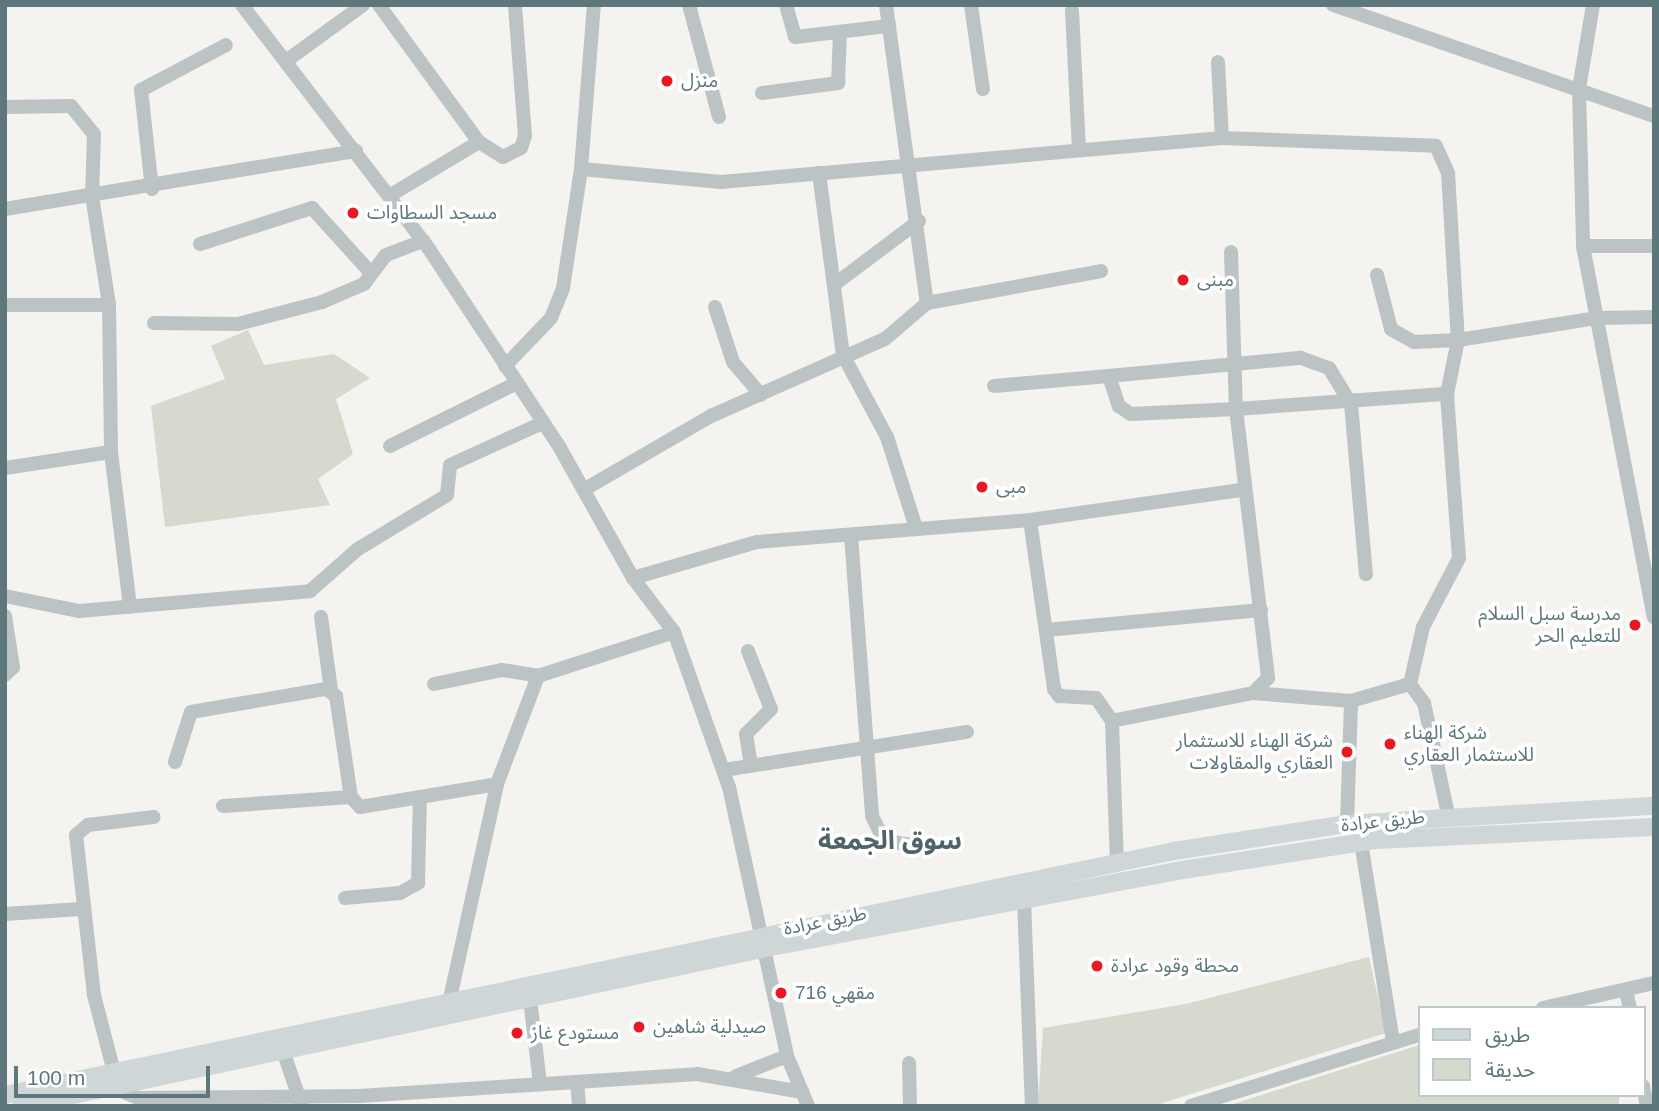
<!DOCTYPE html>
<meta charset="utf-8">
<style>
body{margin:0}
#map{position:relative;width:1659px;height:1111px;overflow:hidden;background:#f4f3ef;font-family:Arial,"Noto Sans Arabic",sans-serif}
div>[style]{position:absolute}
.green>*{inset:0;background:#d5d9ce}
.minor>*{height:14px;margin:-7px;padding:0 7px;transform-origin:7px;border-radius:7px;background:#bcc3c5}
.major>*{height:18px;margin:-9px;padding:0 9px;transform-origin:9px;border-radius:9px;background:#ced6d8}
.dots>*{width:19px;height:19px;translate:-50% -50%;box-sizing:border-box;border:4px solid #fff;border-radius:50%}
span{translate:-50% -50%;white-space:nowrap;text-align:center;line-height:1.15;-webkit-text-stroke:7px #fff;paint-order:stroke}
.poi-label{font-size:19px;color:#5d777c}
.left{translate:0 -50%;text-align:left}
.right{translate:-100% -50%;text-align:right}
.street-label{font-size:19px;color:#5d777c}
.district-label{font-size:26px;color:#506367;font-weight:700}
.frame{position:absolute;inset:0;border:7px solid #5d777c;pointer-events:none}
.legend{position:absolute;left:1418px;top:1006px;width:228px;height:91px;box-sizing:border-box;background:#fff;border:2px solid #bec9cb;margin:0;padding:9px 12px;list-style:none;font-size:21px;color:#5d777c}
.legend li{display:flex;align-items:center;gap:14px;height:35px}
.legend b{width:35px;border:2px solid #bec9cb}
.scale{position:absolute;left:14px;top:1066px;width:196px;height:32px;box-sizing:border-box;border:4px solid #5d777c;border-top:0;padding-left:9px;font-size:21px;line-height:24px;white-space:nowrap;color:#5d777c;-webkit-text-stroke:5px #fff;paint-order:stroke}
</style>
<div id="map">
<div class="green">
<div style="clip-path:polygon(248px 330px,264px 365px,334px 354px,370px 378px,336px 399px,353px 454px,318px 479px,330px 505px,165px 527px,151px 406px,225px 379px,211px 346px)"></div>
<div style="clip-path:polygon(1369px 957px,1386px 1033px,1153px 1106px,1038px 1106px,1043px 1028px,1186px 1004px)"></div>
<div style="clip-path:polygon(1419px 1045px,1419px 1095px,1620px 1095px,1618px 1106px,1227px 1106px)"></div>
</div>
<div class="minor">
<div style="left:242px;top:5px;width:307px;rotate:52.5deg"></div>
<div style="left:429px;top:249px;width:238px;rotate:56.6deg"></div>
<div style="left:560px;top:448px;width:149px;rotate:60.7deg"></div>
<div style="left:633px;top:578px;width:68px;rotate:52.8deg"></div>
<div style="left:674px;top:632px;width:164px;rotate:70.5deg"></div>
<div style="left:729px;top:787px;width:275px;rotate:77.8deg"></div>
<div style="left:787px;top:1056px;width:54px;rotate:67.2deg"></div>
<div style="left:379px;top:5px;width:170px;rotate:53.9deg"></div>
<div style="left:479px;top:142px;width:28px;rotate:32deg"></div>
<div style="left:503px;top:157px;width:20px;rotate:-27deg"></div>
<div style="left:521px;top:148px;width:13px;rotate:-72deg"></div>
<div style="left:525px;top:136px;width:131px;rotate:-94.4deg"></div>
<div style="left:689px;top:5px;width:116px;rotate:75deg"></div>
<div style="left:786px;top:5px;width:33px;rotate:74deg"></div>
<div style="left:795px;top:37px;width:95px;rotate:-6.7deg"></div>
<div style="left:886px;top:5px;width:301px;rotate:82.2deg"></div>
<div style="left:971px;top:5px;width:85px;rotate:81.9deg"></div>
<div style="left:1333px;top:5px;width:340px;rotate:19.1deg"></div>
<div style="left:1593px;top:5px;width:85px;rotate:99.5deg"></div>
<div style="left:1579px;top:89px;width:157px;rotate:88.5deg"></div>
<div style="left:1583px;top:246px;width:378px;rotate:79.2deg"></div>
<div style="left:1072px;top:11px;width:139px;rotate:87.1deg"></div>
<div style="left:286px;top:61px;width:95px;rotate:-36deg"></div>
<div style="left:1218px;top:62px;width:76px;rotate:87deg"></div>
<div style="left:762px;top:93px;width:77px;rotate:-7.5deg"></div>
<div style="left:838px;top:83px;width:50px;rotate:-87.7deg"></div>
<div style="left:5px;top:107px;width:66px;rotate:-0.9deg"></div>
<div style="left:71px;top:106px;width:36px;rotate:51deg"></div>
<div style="left:94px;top:134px;width:62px;rotate:91.8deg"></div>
<div style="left:92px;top:196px;width:110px;rotate:81.1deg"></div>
<div style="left:109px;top:305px;width:147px;rotate:89.2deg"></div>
<div style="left:111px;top:452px;width:156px;rotate:83deg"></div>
<div style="left:581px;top:169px;width:141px;rotate:5.3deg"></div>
<div style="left:721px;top:182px;width:503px;rotate:-5.02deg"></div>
<div style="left:1222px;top:138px;width:214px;rotate:2.1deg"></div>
<div style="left:1436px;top:146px;width:30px;rotate:66deg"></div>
<div style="left:1448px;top:173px;width:167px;rotate:86.6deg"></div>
<div style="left:1458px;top:340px;width:44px;rotate:177.4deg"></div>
<div style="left:1414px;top:342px;width:26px;rotate:-151deg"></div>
<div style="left:1391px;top:329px;width:56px;rotate:-104.5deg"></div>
<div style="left:819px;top:173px;width:184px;rotate:82.5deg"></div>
<div style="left:843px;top:355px;width:93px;rotate:61.8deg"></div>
<div style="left:887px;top:437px;width:92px;rotate:72.3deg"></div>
<div style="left:152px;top:189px;width:100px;rotate:-96.3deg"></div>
<div style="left:141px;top:90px;width:96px;rotate:-27.9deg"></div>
<div style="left:389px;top:196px;width:105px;rotate:-31deg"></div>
<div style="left:5px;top:209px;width:356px;rotate:-9.4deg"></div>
<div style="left:200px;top:244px;width:118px;rotate:-17.8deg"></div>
<div style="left:312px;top:208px;width:88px;rotate:47.8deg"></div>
<div style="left:1583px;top:246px;width:71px"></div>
<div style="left:1231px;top:252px;width:157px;rotate:88.2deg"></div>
<div style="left:1236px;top:409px;width:212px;rotate:-4.1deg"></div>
<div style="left:1447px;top:394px;width:55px;rotate:-78.5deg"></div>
<div style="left:1458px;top:340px;width:141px;rotate:-9deg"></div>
<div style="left:1597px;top:318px;width:57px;rotate:-1deg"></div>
<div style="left:835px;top:284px;width:105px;rotate:-36.9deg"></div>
<div style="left:5px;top:305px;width:104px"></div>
<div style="left:715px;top:307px;width:58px;rotate:71.9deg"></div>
<div style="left:733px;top:362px;width:43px;rotate:49.7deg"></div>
<div style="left:154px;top:323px;width:84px;rotate:0.7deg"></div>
<div style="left:238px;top:324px;width:87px;rotate:-14.7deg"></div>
<div style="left:322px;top:302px;width:46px;rotate:-23.2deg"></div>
<div style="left:364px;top:284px;width:36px;rotate:-53deg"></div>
<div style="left:386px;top:255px;width:40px;rotate:-21deg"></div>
<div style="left:505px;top:366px;width:66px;rotate:-46.2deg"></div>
<div style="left:551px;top:318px;width:32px;rotate:-68deg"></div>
<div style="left:563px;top:288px;width:120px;rotate:-81.4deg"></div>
<div style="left:581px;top:169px;width:165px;rotate:-85.5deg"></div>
<div style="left:1109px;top:376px;width:193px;rotate:-5.4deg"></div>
<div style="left:1301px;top:358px;width:30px;rotate:20deg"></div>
<div style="left:1329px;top:368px;width:42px;rotate:58.6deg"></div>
<div style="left:1351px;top:404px;width:171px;rotate:85deg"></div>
<div style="left:994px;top:386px;width:115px;rotate:-5deg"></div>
<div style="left:1109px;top:376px;width:32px;rotate:72deg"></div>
<div style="left:1119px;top:406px;width:14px;rotate:34deg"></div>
<div style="left:1131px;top:414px;width:105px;rotate:-2.7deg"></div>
<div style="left:1236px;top:409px;width:271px;rotate:83.2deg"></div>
<div style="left:1268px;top:678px;width:21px;rotate:135deg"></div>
<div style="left:1253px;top:693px;width:144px;rotate:168.8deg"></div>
<div style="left:390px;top:446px;width:142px;rotate:-26.4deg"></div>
<div style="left:5px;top:468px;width:107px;rotate:-8.6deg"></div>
<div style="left:585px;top:489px;width:146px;rotate:-30.1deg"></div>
<div style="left:711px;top:416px;width:190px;rotate:-23.9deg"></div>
<div style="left:885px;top:339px;width:55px;rotate:-40.6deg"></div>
<div style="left:927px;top:303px;width:177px;rotate:-10.4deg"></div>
<div style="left:1030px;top:520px;width:171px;rotate:81.9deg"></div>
<div style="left:1054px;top:689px;width:9px;rotate:54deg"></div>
<div style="left:1059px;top:696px;width:37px;rotate:3deg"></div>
<div style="left:1096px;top:698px;width:28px;rotate:55deg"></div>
<div style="left:1112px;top:721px;width:141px;rotate:88deg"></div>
<div style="left:851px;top:535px;width:282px;rotate:85.7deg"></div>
<div style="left:872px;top:816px;width:28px;rotate:64deg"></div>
<div style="left:884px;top:841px;width:42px;rotate:8.1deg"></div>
<div style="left:633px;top:578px;width:129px;rotate:-16.2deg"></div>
<div style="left:757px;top:542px;width:274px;rotate:-4.6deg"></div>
<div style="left:1030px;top:520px;width:213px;rotate:-8.1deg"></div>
<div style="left:5px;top:596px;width:76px;rotate:11.5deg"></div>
<div style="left:79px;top:611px;width:232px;rotate:-4.9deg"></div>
<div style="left:310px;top:591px;width:64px;rotate:-41.2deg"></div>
<div style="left:358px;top:549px;width:104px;rotate:-31.2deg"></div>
<div style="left:447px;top:495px;width:30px;rotate:-84deg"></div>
<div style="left:450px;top:465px;width:101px;rotate:-24.5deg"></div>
<div style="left:5px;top:616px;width:52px;rotate:81.1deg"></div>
<div style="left:13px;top:667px;width:11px;rotate:135deg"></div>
<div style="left:321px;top:617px;width:74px;rotate:82.2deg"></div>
<div style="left:1046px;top:630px;width:216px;rotate:-5.3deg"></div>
<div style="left:748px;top:651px;width:62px;rotate:68.4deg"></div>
<div style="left:771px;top:709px;width:35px;rotate:135deg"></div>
<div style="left:746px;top:734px;width:31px;rotate:81deg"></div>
<div style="left:434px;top:684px;width:69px;rotate:-11.6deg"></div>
<div style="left:502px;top:670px;width:36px;rotate:9deg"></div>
<div style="left:1410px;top:684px;width:24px;rotate:54deg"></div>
<div style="left:1424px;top:703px;width:114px;rotate:77.8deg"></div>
<div style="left:1253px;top:693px;width:98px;rotate:4.7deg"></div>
<div style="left:175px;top:762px;width:52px;rotate:-72.3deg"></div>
<div style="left:191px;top:712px;width:137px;rotate:-9.7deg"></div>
<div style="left:326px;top:689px;width:12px;rotate:35deg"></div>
<div style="left:336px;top:696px;width:102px;rotate:81.6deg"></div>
<div style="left:724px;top:770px;width:246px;rotate:-8.9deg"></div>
<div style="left:223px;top:806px;width:128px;rotate:-4deg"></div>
<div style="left:351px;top:797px;width:13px;rotate:48deg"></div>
<div style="left:360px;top:807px;width:139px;rotate:-9.5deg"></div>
<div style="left:1347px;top:824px;width:123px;rotate:-88.1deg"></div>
<div style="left:1351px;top:701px;width:61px;rotate:-16.1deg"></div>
<div style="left:1410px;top:684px;width:58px;rotate:-77.2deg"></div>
<div style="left:1423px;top:627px;width:78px;rotate:-62.4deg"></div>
<div style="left:1459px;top:558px;width:164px;rotate:-94.2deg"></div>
<div style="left:1361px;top:842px;width:202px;rotate:80.9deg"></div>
<div style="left:345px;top:898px;width:55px;rotate:-5.2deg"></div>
<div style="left:400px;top:893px;width:21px;rotate:-29deg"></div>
<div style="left:418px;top:883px;width:86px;rotate:-88.7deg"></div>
<div style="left:1024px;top:900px;width:206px;rotate:87.8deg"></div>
<div style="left:5px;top:914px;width:76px;rotate:-3.8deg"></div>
<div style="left:1626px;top:991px;width:17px;rotate:77deg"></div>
<div style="left:530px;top:999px;width:86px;rotate:83.3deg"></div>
<div style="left:449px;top:1003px;width:224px;rotate:-77.6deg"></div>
<div style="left:497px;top:784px;width:116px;rotate:-69.2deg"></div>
<div style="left:538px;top:676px;width:143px;rotate:-17.9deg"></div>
<div style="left:1543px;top:1008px;width:114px;rotate:-12.7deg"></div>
<div style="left:283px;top:1051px;width:55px;rotate:70.9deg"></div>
<div style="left:909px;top:1063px;width:43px;rotate:88.7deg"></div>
<div style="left:114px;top:1072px;width:80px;rotate:-104.6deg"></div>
<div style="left:94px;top:995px;width:161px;rotate:-96.4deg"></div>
<div style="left:76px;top:835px;width:16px;rotate:-40deg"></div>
<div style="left:88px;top:825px;width:66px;rotate:-6.9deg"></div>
<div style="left:736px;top:1076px;width:55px;rotate:-21.4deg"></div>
<div style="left:577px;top:1082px;width:24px;rotate:85deg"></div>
<div style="left:110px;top:1086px;width:30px;rotate:23deg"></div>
<div style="left:138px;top:1098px;width:221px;rotate:-0.5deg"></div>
<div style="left:359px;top:1096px;width:339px;rotate:-3.7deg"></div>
<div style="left:697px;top:1074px;width:107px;rotate:9.7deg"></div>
<div style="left:1643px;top:1086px;width:20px;rotate:79deg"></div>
<div style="left:1191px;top:1106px;width:239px;rotate:-17.3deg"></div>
</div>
<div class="major">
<div style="left:5px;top:1095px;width:1194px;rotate:-11.79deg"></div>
<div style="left:1174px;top:851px;width:175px;rotate:-8.9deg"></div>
<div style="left:1347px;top:824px;width:308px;rotate:-3.4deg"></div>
<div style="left:21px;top:1106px;width:762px;rotate:-11.97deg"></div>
<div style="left:766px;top:948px;width:417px;rotate:-10.6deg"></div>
<div style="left:1176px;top:871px;width:202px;rotate:-8.8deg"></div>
<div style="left:1376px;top:840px;width:278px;rotate:-2.7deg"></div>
</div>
<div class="dots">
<div style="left:667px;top:81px;background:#ea1921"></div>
<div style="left:353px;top:213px;background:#ea1921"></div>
<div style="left:1183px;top:280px;background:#ea1921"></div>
<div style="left:982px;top:487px;background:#ea1921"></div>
<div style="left:1635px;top:625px;background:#ea1921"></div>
<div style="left:1390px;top:744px;background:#ea1921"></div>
<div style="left:1347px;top:752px;background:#ea1921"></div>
<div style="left:1097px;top:966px;background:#ea1921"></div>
<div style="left:781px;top:993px;background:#ea1921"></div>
<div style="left:639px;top:1027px;background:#ea1921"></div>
<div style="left:517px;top:1033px;background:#ea1921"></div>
</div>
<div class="poi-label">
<span class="left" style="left:681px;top:81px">منزل</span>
<span class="left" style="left:367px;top:213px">مسجد السطاوات</span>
<span class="left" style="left:1197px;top:280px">مبنى</span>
<span class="left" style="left:996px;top:487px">مبى</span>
<span class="right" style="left:1621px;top:625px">مدرسة سبل السلام<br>للتعليم الحر</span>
<span class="left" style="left:1404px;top:744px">شركة الهناء<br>للاستثمار العقاري</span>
<span class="right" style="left:1333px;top:752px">شركة الهناء للاستثمار<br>العقاري والمقاولات</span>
<span class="left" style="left:1111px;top:966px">محطة وقود عرادة</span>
<span class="left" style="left:795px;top:993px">مقهي 716</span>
<span class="left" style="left:653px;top:1027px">صيدلية شاهين</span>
<span class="left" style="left:531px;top:1033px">مستودع غاز</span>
</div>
<div class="street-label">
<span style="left:1383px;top:821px;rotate:-6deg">طريق عرادة</span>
<span style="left:825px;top:921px;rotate:-11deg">طريق عرادة</span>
</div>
<div class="district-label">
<span style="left:890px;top:841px">سوق الجمعة</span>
</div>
<div class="frame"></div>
<ul class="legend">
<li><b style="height:9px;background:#ced6d8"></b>طريق</li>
<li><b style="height:19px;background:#d5d9ce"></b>حديقة</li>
</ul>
<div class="scale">100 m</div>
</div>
